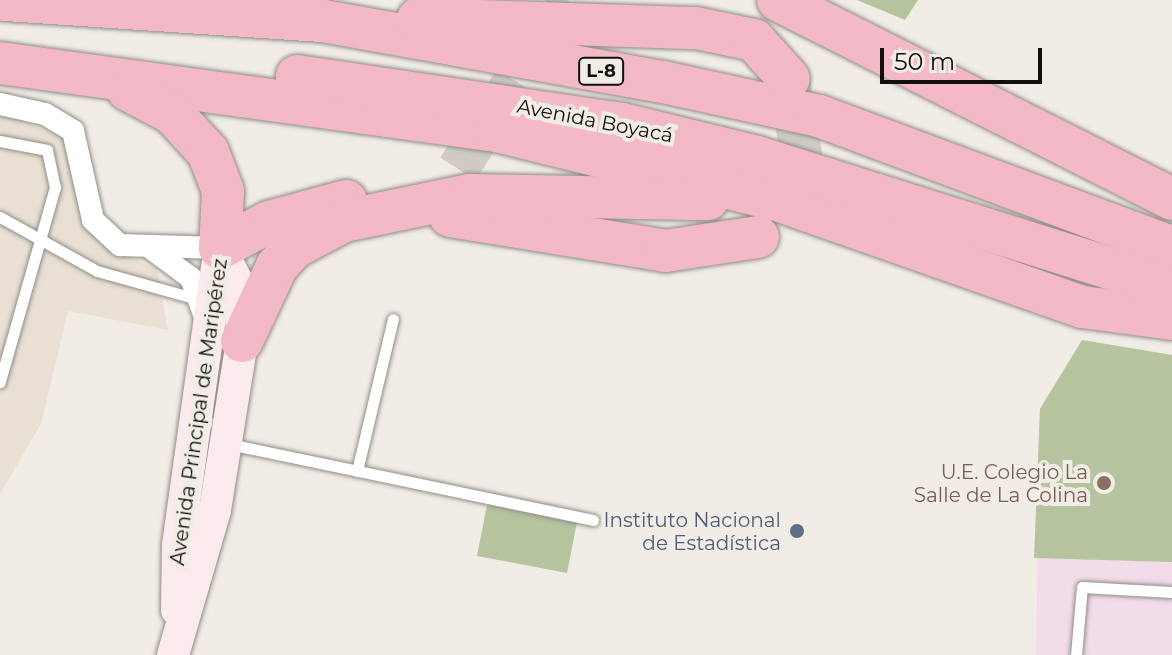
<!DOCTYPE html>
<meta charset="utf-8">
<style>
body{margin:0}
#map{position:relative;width:1172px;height:655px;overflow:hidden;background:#f1ede6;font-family:Montserrat,sans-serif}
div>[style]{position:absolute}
.built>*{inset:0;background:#e9e0d3}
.education>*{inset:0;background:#f2dce9}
.green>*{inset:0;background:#b5c39e}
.highway-tunnel>*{height:42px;margin-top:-21px;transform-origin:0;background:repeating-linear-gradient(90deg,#cfccc5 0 42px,transparent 0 63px)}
.roads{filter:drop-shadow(0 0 2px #908d87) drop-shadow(0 0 2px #908d87)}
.lane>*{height:11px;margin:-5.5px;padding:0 5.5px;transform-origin:5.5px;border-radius:5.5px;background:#fff}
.street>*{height:22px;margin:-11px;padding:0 11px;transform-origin:11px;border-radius:11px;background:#fff}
.secondary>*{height:32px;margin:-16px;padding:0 16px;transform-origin:16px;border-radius:16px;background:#fbeaee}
.highway>*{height:42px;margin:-21px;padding:0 21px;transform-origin:21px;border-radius:21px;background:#f3b9c6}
.dots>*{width:22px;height:22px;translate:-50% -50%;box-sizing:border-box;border:4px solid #f1ede6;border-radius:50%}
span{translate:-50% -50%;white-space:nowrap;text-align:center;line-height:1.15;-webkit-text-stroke:8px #f1ede6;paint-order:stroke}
.shield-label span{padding:2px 6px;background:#f1ede6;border:2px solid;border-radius:6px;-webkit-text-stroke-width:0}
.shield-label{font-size:18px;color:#110f0d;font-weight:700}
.street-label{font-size:20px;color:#110f0d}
.education-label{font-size:20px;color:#785e54}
.right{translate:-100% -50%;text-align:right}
.service-label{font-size:20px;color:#4e5e75}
.scale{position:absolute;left:880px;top:48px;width:162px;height:36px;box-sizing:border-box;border:4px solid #110f0d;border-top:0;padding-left:10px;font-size:24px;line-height:28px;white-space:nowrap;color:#110f0d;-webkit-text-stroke:6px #f1ede6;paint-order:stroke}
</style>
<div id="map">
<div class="built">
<div style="clip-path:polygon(0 111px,68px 140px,94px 234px,106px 247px,157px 269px,168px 330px,68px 311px,41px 424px,0 494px)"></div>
</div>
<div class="education">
<div style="clip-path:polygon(1082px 340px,1172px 355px,1172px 655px,1036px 655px,1040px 409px)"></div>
</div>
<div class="green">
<div style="clip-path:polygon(857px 0,918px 0,905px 20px)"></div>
<div style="clip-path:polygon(1082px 340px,1172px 355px,1172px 562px,1034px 558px,1040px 409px)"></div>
<div style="clip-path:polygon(487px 505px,577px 522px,567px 573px,477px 556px)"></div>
</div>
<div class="highway-tunnel">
<div style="left:458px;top:169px;width:201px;rotate:-57.4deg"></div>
<div style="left:786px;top:202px;width:44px;rotate:-68.7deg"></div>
<div style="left:802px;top:161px;width:83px;rotate:-99deg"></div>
</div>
<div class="roads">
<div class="lane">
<div style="left:0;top:141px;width:48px;rotate:10.8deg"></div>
<div style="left:47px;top:150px;width:38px;rotate:78deg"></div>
<div style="left:55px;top:187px;width:203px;rotate:105.8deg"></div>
<div style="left:0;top:217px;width:111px;rotate:29.1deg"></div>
<div style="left:97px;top:271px;width:104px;rotate:15.6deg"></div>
<div style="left:229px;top:444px;width:372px;rotate:11.8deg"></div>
<div style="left:357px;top:471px;width:156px;rotate:-76.7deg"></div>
<div style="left:1076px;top:655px;width:68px;rotate:-85deg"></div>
<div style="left:1082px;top:587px;width:90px;rotate:3.2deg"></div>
</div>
<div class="street">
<div style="left:0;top:104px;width:46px;rotate:12.5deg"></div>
<div style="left:45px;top:114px;width:33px;rotate:31deg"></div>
<div style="left:73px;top:131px;width:91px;rotate:77.3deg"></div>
<div style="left:93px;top:220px;width:37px;rotate:43deg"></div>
<div style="left:120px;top:245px;width:100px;rotate:1.7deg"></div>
<div style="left:152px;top:249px;width:49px;rotate:36.6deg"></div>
<div style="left:191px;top:278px;width:45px;rotate:70.3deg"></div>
</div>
<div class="secondary">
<div style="left:177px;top:610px;width:65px;rotate:-89.1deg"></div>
<div style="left:178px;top:545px;width:300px;rotate:-82deg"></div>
<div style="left:173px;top:655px;width:151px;rotate:-73.8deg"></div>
<div style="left:215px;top:510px;width:171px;rotate:-80.9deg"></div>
<div style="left:242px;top:341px;width:54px;rotate:-92.1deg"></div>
<div style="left:240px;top:287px;width:44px;rotate:-117.1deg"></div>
</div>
<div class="highway">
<div style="left:6px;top:0;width:318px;rotate:3.8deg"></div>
<div style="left:323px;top:21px;width:345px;rotate:10.2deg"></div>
<div style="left:663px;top:82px;width:160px;rotate:12.3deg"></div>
<div style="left:819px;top:116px;width:377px;rotate:20.4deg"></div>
<div style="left:778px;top:0;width:441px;rotate:26.8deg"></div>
<div style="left:418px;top:19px;width:278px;rotate:1.9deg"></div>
<div style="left:696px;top:28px;width:59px;rotate:11.7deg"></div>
<div style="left:754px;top:40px;width:52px;rotate:48.1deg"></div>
<div style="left:0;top:63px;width:502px;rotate:7.79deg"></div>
<div style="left:497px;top:131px;width:285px;rotate:13.8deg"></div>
<div style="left:774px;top:199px;width:327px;rotate:19.3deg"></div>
<div style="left:1083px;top:307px;width:90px;rotate:7.7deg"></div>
<div style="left:297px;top:76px;width:329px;rotate:8.4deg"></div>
<div style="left:622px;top:124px;width:139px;rotate:13.7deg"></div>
<div style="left:757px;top:157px;width:435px;rotate:17.5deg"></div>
<div style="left:128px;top:90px;width:50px;rotate:27.6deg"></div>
<div style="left:172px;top:113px;width:53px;rotate:47.3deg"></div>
<div style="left:208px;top:152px;width:42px;rotate:69deg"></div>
<div style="left:223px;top:191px;width:57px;rotate:93deg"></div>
<div style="left:450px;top:216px;width:218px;rotate:9.2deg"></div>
<div style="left:665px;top:251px;width:94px;rotate:-8.6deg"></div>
<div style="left:220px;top:248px;width:55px;rotate:-28deg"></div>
<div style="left:269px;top:222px;width:80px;rotate:-15.3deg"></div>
<div style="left:242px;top:341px;width:83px;rotate:-65deg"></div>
<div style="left:277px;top:266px;width:26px;rotate:-47deg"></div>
<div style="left:295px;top:247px;width:55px;rotate:-28deg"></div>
<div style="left:344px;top:221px;width:129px;rotate:-11.7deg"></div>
<div style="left:470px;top:195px;width:238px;rotate:1deg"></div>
</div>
</div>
<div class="dots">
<div style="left:1104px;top:483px;background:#8d6e63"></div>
<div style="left:797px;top:531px;background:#5c6f8a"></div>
</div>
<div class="shield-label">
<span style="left:601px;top:71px">L-8</span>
</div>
<div class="street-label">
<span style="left:595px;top:121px;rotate:11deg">Avenida Boyacá</span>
<span style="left:199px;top:412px;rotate:-82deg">Avenida Principal de Maripérez</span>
</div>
<div class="education-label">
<span class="right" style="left:1088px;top:484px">U.E. Colegio La<br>Salle de La Colina</span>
</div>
<div class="service-label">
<span class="right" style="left:781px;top:532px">Instituto Nacional<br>de Estadística</span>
</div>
<div class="scale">50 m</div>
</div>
